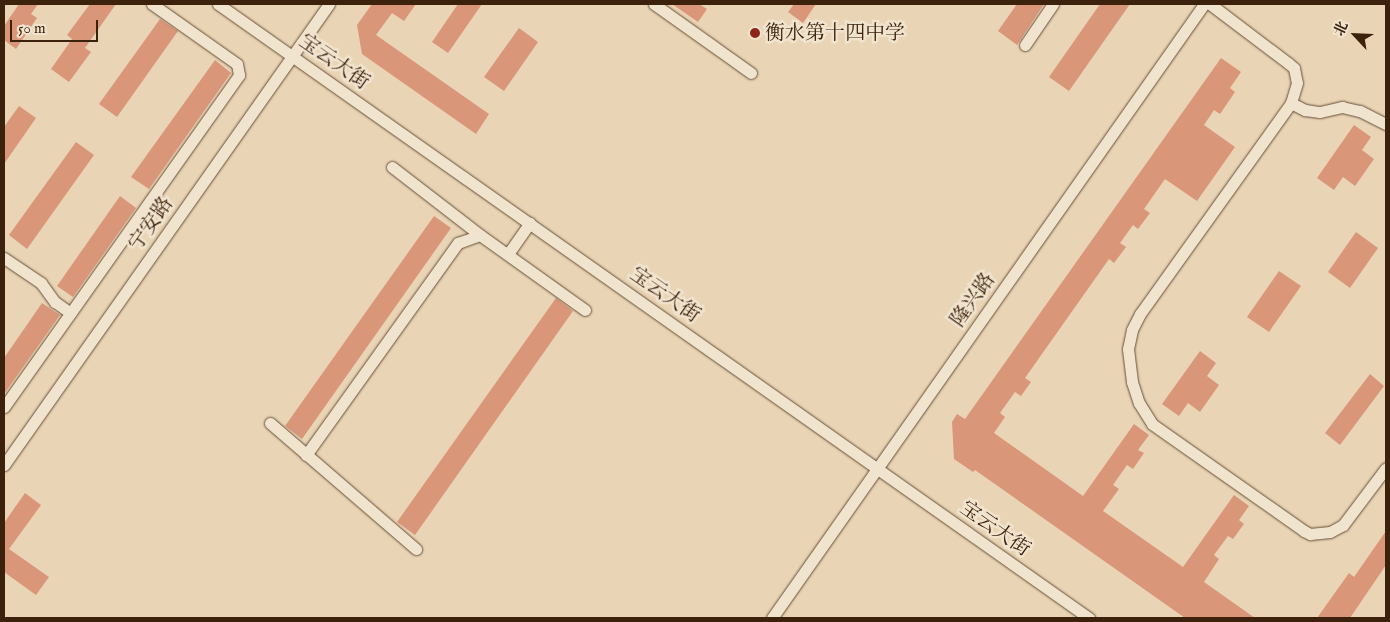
<!DOCTYPE html>
<meta charset="utf-8">
<style>
body{margin:0}
#map{position:relative;width:1390px;height:622px;overflow:hidden;background:#e9d5b5;font-family:"IM FELL English","Noto Serif SC",serif}
div>[style]{position:absolute}
.building>*{inset:0;background:#da9679}
.roads{filter:drop-shadow(0 0 1px #674e36) drop-shadow(0 0 1px #674e36)}
.minor>*{height:11px;margin:-5.5px;padding:0 5.5px;transform-origin:5.5px;border-radius:5.5px;background:#f1e4cf}
.dots>*{width:14px;height:14px;translate:-50% -50%;box-sizing:border-box;border:2px solid #f1e4cf;border-radius:50%}
span{translate:-50% -50%;white-space:nowrap;text-align:center;line-height:1.15;-webkit-text-stroke:5px #f1e4cf;paint-order:stroke}
.poi-label{font-size:20px;color:#3c210c}
.left{translate:0 -50%;text-align:left}
.street-label{font-size:20px;color:#3c210c}
.frame{position:absolute;inset:0;border:5px solid #3c210c;pointer-events:none}
.north{position:absolute;left:1330px;top:10px;width:50px;height:50px;-webkit-text-stroke:4px #f1e4cf;paint-order:stroke;rotate:295deg;font-size:14px;font-weight:700;line-height:20px;text-align:center;color:#3c210c}
.north::after{content:'';display:block;margin:auto;width:18px;height:22px;background:#3c210c;clip-path:polygon(50% 0,100% 100%,50% 72%,0 100%)}
.scale{position:absolute;left:10px;top:20px;width:88px;height:22px;box-sizing:border-box;border:2px solid #3c210c;border-top:0;padding-left:6px;font-size:15px;line-height:18px;white-space:nowrap;color:#3c210c;-webkit-text-stroke:4px #f1e4cf;paint-order:stroke}
</style>
<div id="map">
<div class="building">
<div style="clip-path:polygon(19px 4px,38px 4px,31px 14px,37px 18px,16px 49px,4px 40px,4px 26px)"></div>
<div style="clip-path:polygon(90px 4px,116px 4px,85px 48px,91px 52px,69px 82px,51px 69px,72px 39px,67px 35px)"></div>
<div style="clip-path:polygon(372px 4px,416px 4px,404px 21px,392px 13px,376px 35px,489px 114px,476px 134px,362px 54px,357px 25px)"></div>
<div style="clip-path:polygon(458px 4px,482px 4px,448px 53px,432px 42px)"></div>
<div style="clip-path:polygon(672px 4px,699px 4px,707px 9px,698px 22px)"></div>
<div style="clip-path:polygon(794px 4px,816px 4px,803px 23px,788px 12px)"></div>
<div style="clip-path:polygon(1017px 4px,1044px 4px,1017px 45px,998px 31px)"></div>
<div style="clip-path:polygon(1100px 4px,1130px 4px,1069px 91px,1049px 77px)"></div>
<div style="clip-path:polygon(160px 19px,178px 31px,117px 117px,99px 104px)"></div>
<div style="clip-path:polygon(519px 28px,538px 42px,504px 91px,484px 77px)"></div>
<div style="clip-path:polygon(1221px 58px,1241px 72px,1230px 88px,1235px 92px,1220px 114px,1214px 110px,1204px 125px,1235px 147px,1197px 201px,1165px 179px,1144px 209px,1150px 213px,1138px 229px,1133px 225px,1120px 243px,1126px 247px,1114px 263px,1109px 259px,1025px 378px,1031px 382px,1021px 396px,1015px 392px,1000px 413px,1005px 417px,994px 433px,1083px 496px,1134px 424px,1149px 435px,1138px 450px,1144px 453px,1133px 469px,1127px 465px,1113px 485px,1119px 489px,1103px 511px,1183px 567px,1234px 495px,1249px 506px,1239px 520px,1244px 524px,1233px 539px,1228px 536px,1214px 555px,1219px 559px,1204px 582px,1255px 618px,1185px 618px,975px 470px,973px 472px,954px 459px,952px 422px,957px 414px,965px 419px)"></div>
<div style="clip-path:polygon(215px 60px,231px 73px,149px 189px,131px 177px)"></div>
<div style="clip-path:polygon(19px 106px,36px 118px,4px 164px,4px 127px)"></div>
<div style="clip-path:polygon(1354px 125px,1371px 137px,1362px 150px,1374px 159px,1355px 186px,1343px 177px,1334px 190px,1317px 178px)"></div>
<div style="clip-path:polygon(76px 142px,94px 155px,27px 249px,9px 235px)"></div>
<div style="clip-path:polygon(120px 196px,136px 208px,73px 297px,57px 286px)"></div>
<div style="clip-path:polygon(434px 216px,451px 228px,302px 439px,285px 426px)"></div>
<div style="clip-path:polygon(1356px 232px,1378px 248px,1350px 288px,1328px 272px)"></div>
<div style="clip-path:polygon(1279px 271px,1301px 286px,1269px 332px,1247px 317px)"></div>
<div style="clip-path:polygon(556px 298px,573px 311px,415px 535px,397px 522px)"></div>
<div style="clip-path:polygon(42px 303px,60px 315px,4px 394px,4px 358px)"></div>
<div style="clip-path:polygon(1200px 351px,1216px 363px,1207px 376px,1219px 385px,1200px 412px,1188px 403px,1179px 416px,1162px 404px)"></div>
<div style="clip-path:polygon(1370px 374px,1384px 386px,1340px 445px,1325px 433px)"></div>
<div style="clip-path:polygon(25px 493px,41px 505px,9px 549px,49px 577px,36px 595px,4px 572px,4px 523px)"></div>
<div style="clip-path:polygon(1386px 531px,1386px 565px,1350px 618px,1317px 618px,1349px 573px,1354px 577px)"></div>
</div>
<div class="roads">
<div class="minor">
<div style="left:218px;top:4px;width:1066px;rotate:35.18deg"></div>
<div style="left:654px;top:4px;width:119px;rotate:35.4deg"></div>
<div style="left:1210px;top:4px;width:98px;rotate:37.1deg"></div>
<div style="left:1288px;top:63px;width:8px;rotate:40deg"></div>
<div style="left:1294px;top:68px;width:15px;rotate:79deg"></div>
<div style="left:1297px;top:83px;width:21px;rotate:107deg"></div>
<div style="left:1291px;top:103px;width:259px;rotate:125.6deg"></div>
<div style="left:1140px;top:314px;width:18px;rotate:117deg"></div>
<div style="left:1132px;top:330px;width:19px;rotate:102deg"></div>
<div style="left:1128px;top:349px;width:33px;rotate:83deg"></div>
<div style="left:1132px;top:382px;width:22px;rotate:72deg"></div>
<div style="left:1139px;top:403px;width:25px;rotate:58deg"></div>
<div style="left:1152px;top:424px;width:186px;rotate:35.1deg"></div>
<div style="left:1304px;top:531px;width:7px;rotate:27deg"></div>
<div style="left:1310px;top:534px;width:20px;rotate:-6deg"></div>
<div style="left:1330px;top:532px;width:15px;rotate:-28deg"></div>
<div style="left:1343px;top:525px;width:71px;rotate:-53deg"></div>
<div style="left:1025px;top:45px;width:50px;rotate:-55.7deg"></div>
<div style="left:1291px;top:103px;width:16px;rotate:27deg"></div>
<div style="left:1305px;top:110px;width:15px;rotate:8deg"></div>
<div style="left:1320px;top:112px;width:23px;rotate:-13deg"></div>
<div style="left:1342px;top:107px;width:18px;rotate:13deg"></div>
<div style="left:1360px;top:111px;width:29px;rotate:27deg"></div>
<div style="left:392px;top:167px;width:111px;rotate:37.7deg"></div>
<div style="left:480px;top:235px;width:129px;rotate:35.5deg"></div>
<div style="left:508px;top:254px;width:38px;rotate:-55deg"></div>
<div style="left:4px;top:258px;width:45px;rotate:34deg"></div>
<div style="left:41px;top:283px;width:24px;rotate:54deg"></div>
<div style="left:55px;top:302px;width:19px;rotate:35deg"></div>
<div style="left:4px;top:407px;width:407px;rotate:-54.7deg"></div>
<div style="left:239px;top:75px;width:11px;rotate:-100deg"></div>
<div style="left:237px;top:64px;width:104px;rotate:-144.8deg"></div>
<div style="left:270px;top:423px;width:193px;rotate:40.8deg"></div>
<div style="left:306px;top:455px;width:261px;rotate:-54.4deg"></div>
<div style="left:458px;top:243px;width:23px;rotate:-20deg"></div>
<div style="left:4px;top:465px;width:564px;rotate:-54.82deg"></div>
<div style="left:772px;top:618px;width:751px;rotate:-54.87deg"></div>
</div>
</div>
<div class="dots">
<div style="left:755px;top:33px;background:#8f2418"></div>
</div>
<div class="poi-label">
<span class="left" style="left:765px;top:33px">衡水第十四中学</span>
</div>
<div class="street-label">
<span style="left:334px;top:62px;rotate:35deg">宝云大街</span>
<span style="left:151px;top:224px;rotate:-55deg">宁安路</span>
<span style="left:665px;top:295px;rotate:35deg">宝云大街</span>
<span style="left:973px;top:300px;rotate:-55deg">隆兴路</span>
<span style="left:995px;top:529px;rotate:35deg">宝云大街</span>
</div>
<div class="frame"></div>
<div class="north">北</div>
<div class="scale">50 m</div>
</div>
